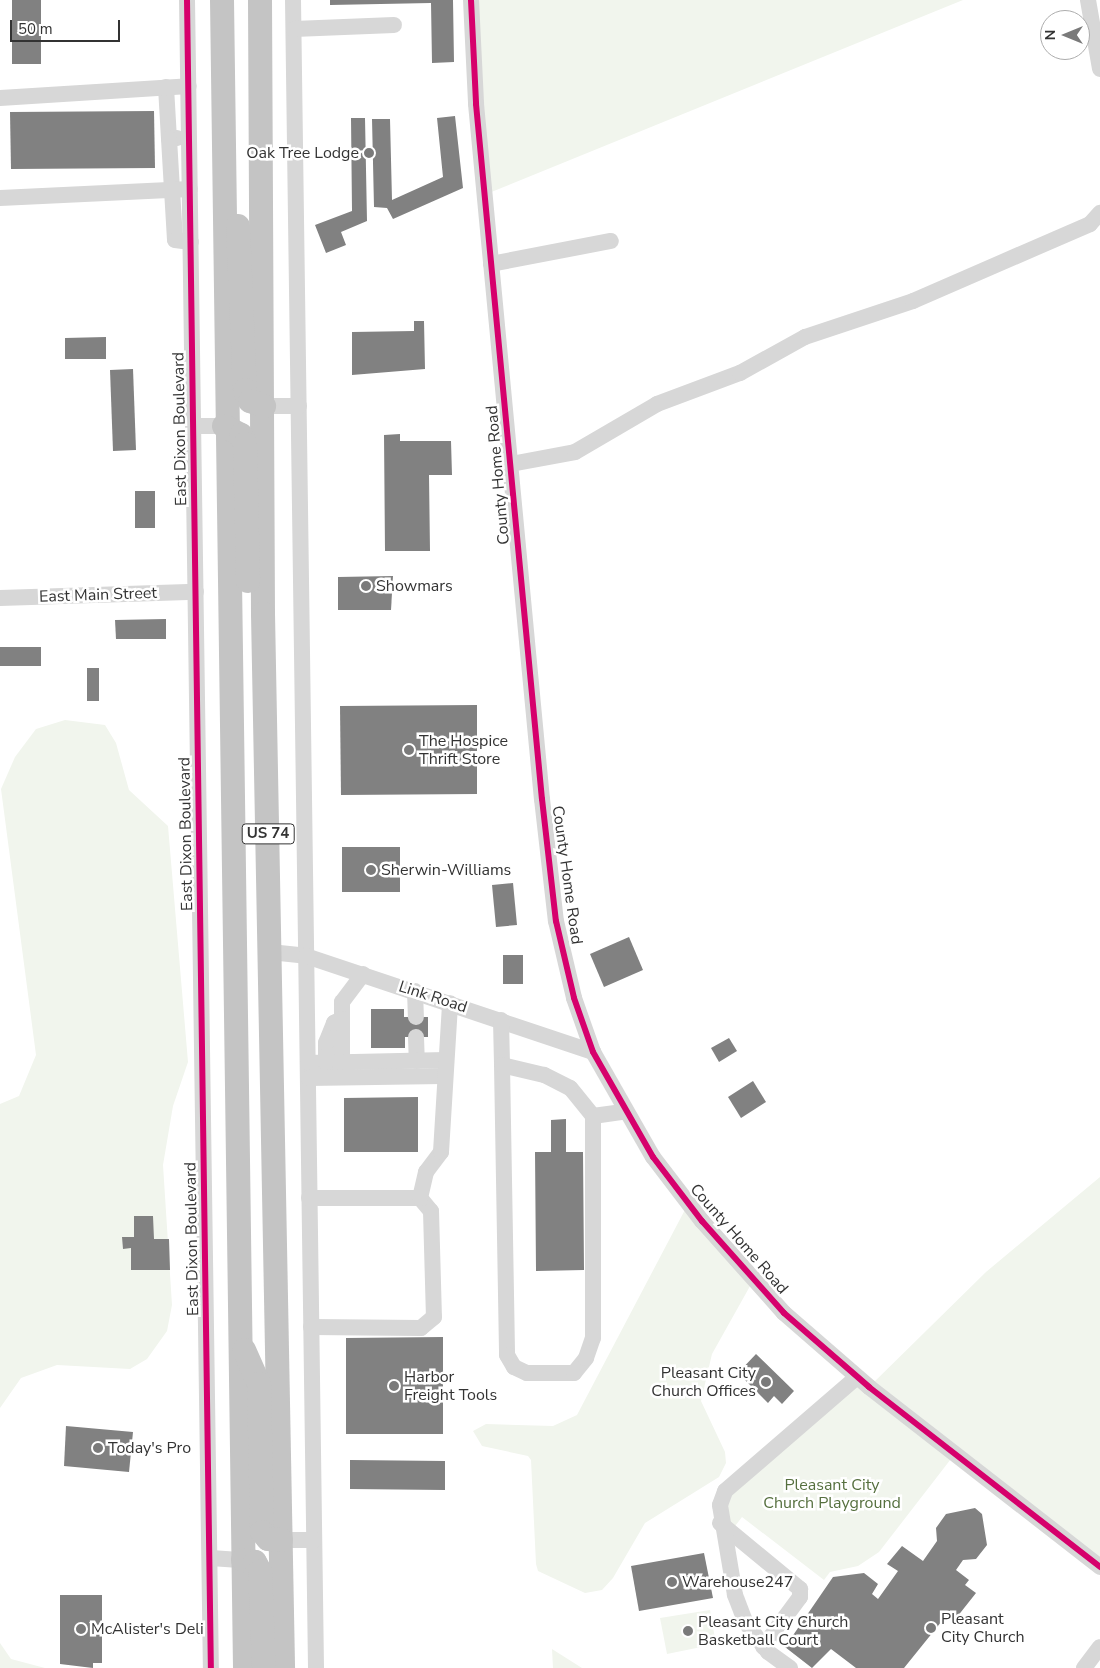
<!DOCTYPE html>
<style>
body{margin:0}
#map{position:relative;width:1100px;height:1668px;overflow:hidden;background:#fff;font-family:"Nunito Sans",sans-serif}
div>[style]{position:absolute}
.green>*{inset:0;background:#f1f5ed}
.building>*{inset:0;background:#818181}
.minor>*{height:16px;margin:-8px;padding:0 8px;transform-origin:8px;border-radius:8px;background:#d7d7d7}
.highway>*{height:24px;margin:-12px;padding:0 12px;transform-origin:12px;border-radius:12px;background:#c4c4c4}
.cycleway>*{height:6px;margin:-3px;padding:0 3px;transform-origin:3px;border-radius:3px;background:#d6006c}
.dots>*{width:14px;height:14px;translate:-50% -50%;box-sizing:border-box;border:2px solid #fff;border-radius:50%}
span{translate:-50% -50%;white-space:nowrap;text-align:center;line-height:1.15;-webkit-text-stroke:5px #fff;paint-order:stroke}
.shield-label span{padding:1px 4px;background:#fff;border:1px solid;border-radius:4px;-webkit-text-stroke-width:0}
.shield-label{font-size:15px;color:#333;font-weight:700}
.poi-label{font-size:16px;color:#333}
.right{translate:-100% -50%;text-align:right}
.left{translate:0 -50%;text-align:left}
.street-label{font-size:16px;color:#333}
.park-label{font-size:16px;color:#56703f}
.north{position:absolute;left:1040px;top:10px;width:50px;height:50px;box-sizing:border-box;background:#fff;border:1px solid #adadad;border-radius:50%;rotate:270deg;font-size:14px;font-weight:700;line-height:20px;text-align:center;color:#333}
.north::after{content:'';display:block;margin:auto;width:18px;height:22px;background:#7a7a7a;clip-path:polygon(50% 0,100% 100%,50% 72%,0 100%)}
.scale{position:absolute;left:10px;top:20px;width:110px;height:22px;box-sizing:border-box;border:2px solid #333;border-top:0;padding-left:6px;font-size:15px;line-height:18px;white-space:nowrap;color:#333;-webkit-text-stroke:4px #fff;paint-order:stroke}
</style>
<div id="map">
<div class="green">
<div style="clip-path:polygon(471px 0,963px 0,484px 195px)"></div>
<div style="clip-path:polygon(65px 720px,105px 725px,116px 743px,129px 790px,168px 826px,188px 1062px,173px 1106px,163px 1165px,172px 1305px,167px 1331px,147px 1359px,130px 1369px,57px 1365px,21px 1378px,0 1408px,0 1104px,19px 1096px,36px 1055px,1px 789px,15px 757px,36px 729px)"></div>
<div style="clip-path:polygon(1100px 1177px,1100px 1567px,954px 1455px,879px 1552px,858px 1566px,830px 1572px,824px 1580px,742px 1517px,729px 1534px,720px 1505px,857px 1377px,869px 1387px,986px 1272px)"></div>
<div style="clip-path:polygon(688px 1204px,754px 1279px,712px 1354px,701px 1401px,725px 1452px,726px 1463px,719px 1477px,645px 1523px,613px 1578px,602px 1590px,585px 1593px,538px 1571px,536px 1564px,531px 1460px,528px 1456px,482px 1446px,473px 1431px,486px 1424px,553px 1426px,577px 1415px)"></div>
<div style="clip-path:polygon(710px 1610px,716px 1644px,667px 1654px,660px 1618px)"></div>
<div style="clip-path:polygon(0 1643px,11px 1659px,45px 1668px,0 1668px)"></div>
<div style="clip-path:polygon(552px 1649px,582px 1668px,553px 1668px)"></div>
</div>
<div class="building">
<div style="clip-path:polygon(12px 0,41px 0,41px 64px,12px 64px)"></div>
<div style="clip-path:polygon(330px 0,453px 0,454px 62px,432px 63px,431px 3px,330px 5px)"></div>
<div style="clip-path:polygon(154px 111px,155px 168px,11px 169px,10px 112px)"></div>
<div style="clip-path:polygon(455px 116px,463px 188px,393px 219px,387px 208px,374px 207px,372px 119px,390px 119px,392px 200px,443px 177px,437px 118px)"></div>
<div style="clip-path:polygon(351px 118px,365px 118px,367px 221px,341px 232px,346px 245px,326px 253px,315px 225px,352px 211px)"></div>
<div style="clip-path:polygon(414px 321px,424px 321px,425px 369px,352px 375px,352px 332px,414px 331px)"></div>
<div style="clip-path:polygon(106px 337px,106px 359px,65px 359px,65px 338px)"></div>
<div style="clip-path:polygon(133px 369px,136px 450px,113px 451px,110px 370px)"></div>
<div style="clip-path:polygon(400px 434px,400px 441px,451px 441px,452px 475px,429px 475px,430px 551px,385px 551px,384px 435px)"></div>
<div style="clip-path:polygon(135px 491px,155px 491px,155px 528px,135px 528px)"></div>
<div style="clip-path:polygon(393px 576px,391px 610px,338px 610px,338px 577px)"></div>
<div style="clip-path:polygon(166px 619px,166px 639px,116px 639px,115px 620px)"></div>
<div style="clip-path:polygon(0 647px,41px 647px,41px 666px,0 666px)"></div>
<div style="clip-path:polygon(87px 668px,99px 668px,99px 701px,87px 701px)"></div>
<div style="clip-path:polygon(477px 705px,477px 794px,341px 795px,340px 706px)"></div>
<div style="clip-path:polygon(342px 847px,400px 847px,400px 892px,342px 892px)"></div>
<div style="clip-path:polygon(513px 883px,517px 925px,496px 927px,492px 885px)"></div>
<div style="clip-path:polygon(629px 937px,643px 970px,604px 987px,590px 954px)"></div>
<div style="clip-path:polygon(503px 955px,523px 955px,523px 984px,503px 984px)"></div>
<div style="clip-path:polygon(371px 1009px,404px 1009px,404px 1017px,428px 1017px,428px 1037px,405px 1037px,405px 1048px,371px 1048px)"></div>
<div style="clip-path:polygon(729px 1038px,737px 1051px,719px 1062px,711px 1048px)"></div>
<div style="clip-path:polygon(753px 1081px,766px 1102px,741px 1118px,728px 1097px)"></div>
<div style="clip-path:polygon(418px 1097px,418px 1152px,344px 1152px,344px 1098px)"></div>
<div style="clip-path:polygon(566px 1119px,566px 1152px,583px 1152px,584px 1270px,536px 1271px,535px 1152px,551px 1152px,551px 1120px)"></div>
<div style="clip-path:polygon(134px 1216px,153px 1216px,154px 1239px,169px 1239px,170px 1270px,131px 1270px,131px 1248px,123px 1249px,122px 1237px,134px 1237px)"></div>
<div style="clip-path:polygon(443px 1337px,443px 1434px,346px 1434px,346px 1338px)"></div>
<div style="clip-path:polygon(756px 1354px,794px 1391px,782px 1404px,774px 1396px,768px 1403px,738px 1373px)"></div>
<div style="clip-path:polygon(66px 1426px,133px 1432px,129px 1472px,64px 1466px)"></div>
<div style="clip-path:polygon(350px 1460px,445px 1461px,445px 1490px,350px 1489px)"></div>
<div style="clip-path:polygon(975px 1508px,982px 1514px,987px 1545px,976px 1559px,963px 1560px,956px 1570px,969px 1580px,965px 1585px,976px 1593px,957px 1617px,950px 1611px,904px 1668px,856px 1668px,831px 1649px,812px 1668px,785px 1647px,833px 1577px,864px 1573px,878px 1584px,872px 1594px,878px 1599px,898px 1571px,887px 1564px,902px 1546px,923px 1561px,937px 1541px,936px 1528px,946px 1514px)"></div>
<div style="clip-path:polygon(704px 1553px,713px 1598px,639px 1611px,631px 1566px)"></div>
<div style="clip-path:polygon(60px 1595px,102px 1595px,102px 1663px,93px 1663px,93px 1668px,60px 1664px)"></div>
</div>
<div class="minor">
<div style="left:187px;top:0;width:1668px;rotate:89.18deg"></div>
<div style="left:293px;top:0;width:1668px;rotate:89.21deg"></div>
<div style="left:471px;top:0;width:104px;rotate:87.2deg"></div>
<div style="left:476px;top:104px;width:698px;rotate:84.58deg"></div>
<div style="left:542px;top:799px;width:123px;rotate:83.5deg"></div>
<div style="left:556px;top:921px;width:79px;rotate:76.8deg"></div>
<div style="left:574px;top:998px;width:57px;rotate:70.6deg"></div>
<div style="left:593px;top:1052px;width:121px;rotate:60.3deg"></div>
<div style="left:653px;top:1157px;width:81px;rotate:52.6deg"></div>
<div style="left:702px;top:1221px;width:123px;rotate:48.3deg"></div>
<div style="left:784px;top:1313px;width:113px;rotate:41deg"></div>
<div style="left:869px;top:1387px;width:293px;rotate:37.9deg"></div>
<div style="left:1088px;top:0;width:70px;rotate:80.1deg"></div>
<div style="left:294px;top:29px;width:100px;rotate:-2.3deg"></div>
<div style="left:166px;top:87px;width:52px;rotate:86.7deg"></div>
<div style="left:169px;top:139px;width:8px;rotate:-7deg"></div>
<div style="left:0;top:98px;width:189px;rotate:-3.6deg"></div>
<div style="left:169px;top:139px;width:101px;rotate:86.6deg"></div>
<div style="left:175px;top:240px;width:16px;rotate:7deg"></div>
<div style="left:0;top:198px;width:190px;rotate:-2.7deg"></div>
<div style="left:491px;top:264px;width:122px;rotate:-10.9deg"></div>
<div style="left:264px;top:406px;width:35px"></div>
<div style="left:194px;top:426px;width:30px"></div>
<div style="left:511px;top:464px;width:65px;rotate:-10.6deg"></div>
<div style="left:575px;top:452px;width:95px;rotate:-30.3deg"></div>
<div style="left:657px;top:404px;width:89px;rotate:-20.5deg"></div>
<div style="left:740px;top:373px;width:74px;rotate:-29deg"></div>
<div style="left:805px;top:337px;width:114px;rotate:-18.4deg"></div>
<div style="left:913px;top:301px;width:193px;rotate:-23.5deg"></div>
<div style="left:1090px;top:224px;width:15px;rotate:-48deg"></div>
<div style="left:0;top:598px;width:196px;rotate:-1.8deg"></div>
<div style="left:270px;top:952px;width:36px;rotate:6deg"></div>
<div style="left:306px;top:956px;width:303px;rotate:18.5deg"></div>
<div style="left:415px;top:991px;width:26px;rotate:88deg"></div>
<div style="left:501px;top:1020px;width:45px;rotate:88.7deg"></div>
<div style="left:502px;top:1065px;width:290px;rotate:89deg"></div>
<div style="left:507px;top:1355px;width:14px;rotate:60deg"></div>
<div style="left:514px;top:1367px;width:14px;rotate:25deg"></div>
<div style="left:527px;top:1373px;width:47px"></div>
<div style="left:574px;top:1373px;width:19px;rotate:-51deg"></div>
<div style="left:586px;top:1358px;width:21px;rotate:-71deg"></div>
<div style="left:593px;top:1338px;width:222px;rotate:-90deg"></div>
<div style="left:593px;top:1116px;width:36px;rotate:-129deg"></div>
<div style="left:570px;top:1088px;width:29px;rotate:-153deg"></div>
<div style="left:544px;top:1075px;width:43px;rotate:-166.6deg"></div>
<div style="left:416px;top:1037px;width:24px;rotate:88deg"></div>
<div style="left:342px;top:1062px;width:60px;rotate:-90deg"></div>
<div style="left:342px;top:1002px;width:35px;rotate:-53deg"></div>
<div style="left:308px;top:1063px;width:138px;rotate:-1.2deg"></div>
<div style="left:326px;top:1063px;width:20px;rotate:-90deg"></div>
<div style="left:326px;top:1043px;width:22px;rotate:-68deg"></div>
<div style="left:334px;top:1023px;width:9px;rotate:-27deg"></div>
<div style="left:308px;top:1078px;width:135px;rotate:-0.8deg"></div>
<div style="left:593px;top:1116px;width:30px;rotate:-8deg"></div>
<div style="left:309px;top:1198px;width:111px"></div>
<div style="left:420px;top:1198px;width:17px;rotate:50deg"></div>
<div style="left:431px;top:1211px;width:106px;rotate:88.4deg"></div>
<div style="left:434px;top:1317px;width:17px;rotate:140deg"></div>
<div style="left:421px;top:1328px;width:110px;rotate:-179.5deg"></div>
<div style="left:420px;top:1198px;width:27px;rotate:-77deg"></div>
<div style="left:426px;top:1172px;width:25px;rotate:-53deg"></div>
<div style="left:441px;top:1152px;width:149px;rotate:-86.5deg"></div>
<div style="left:720px;top:1523px;width:104px;rotate:39.5deg"></div>
<div style="left:800px;top:1589px;width:8px;rotate:90deg"></div>
<div style="left:800px;top:1597px;width:62px;rotate:126.5deg"></div>
<div style="left:281px;top:1540px;width:33px"></div>
<div style="left:211px;top:1558px;width:32px;rotate:4deg"></div>
<div style="left:790px;top:1668px;width:27px;rotate:-144deg"></div>
<div style="left:768px;top:1652px;width:39px;rotate:-127deg"></div>
<div style="left:745px;top:1621px;width:28px;rotate:-111deg"></div>
<div style="left:735px;top:1595px;width:91px;rotate:-99.5deg"></div>
<div style="left:720px;top:1505px;width:15px;rotate:-70deg"></div>
<div style="left:725px;top:1491px;width:174px;rotate:-40.8deg"></div>
<div style="left:1084px;top:1668px;width:26px;rotate:-53deg"></div>
</div>
<div class="highway">
<div style="left:222px;top:0;width:1668px;rotate:89.21deg"></div>
<div style="left:260px;top:0;width:614px;rotate:89.72deg"></div>
<div style="left:263px;top:614px;width:1054px;rotate:88.91deg"></div>
<div style="left:238px;top:226px;width:164px;rotate:87.6deg"></div>
<div style="left:245px;top:390px;width:12px;rotate:66deg"></div>
<div style="left:250px;top:401px;width:15px;rotate:20deg"></div>
<div style="left:224px;top:426px;width:19px;rotate:28deg"></div>
<div style="left:241px;top:435px;width:10px;rotate:66deg"></div>
<div style="left:245px;top:444px;width:137px;rotate:88.7deg"></div>
<div style="left:244px;top:1350px;width:37px;rotate:66deg"></div>
<div style="left:259px;top:1384px;width:148px;rotate:88.8deg"></div>
<div style="left:262px;top:1532px;width:9px;rotate:49deg"></div>
<div style="left:268px;top:1539px;width:13px;rotate:4deg"></div>
<div style="left:243px;top:1560px;width:12px;rotate:9deg"></div>
<div style="left:255px;top:1562px;width:10px;rotate:61deg"></div>
<div style="left:260px;top:1571px;width:97px;rotate:87.6deg"></div>
</div>
<div class="cycleway">
<div style="left:187px;top:0;width:1668px;rotate:89.18deg"></div>
<div style="left:471px;top:0;width:104px;rotate:87.2deg"></div>
<div style="left:476px;top:104px;width:698px;rotate:84.58deg"></div>
<div style="left:542px;top:799px;width:123px;rotate:83.5deg"></div>
<div style="left:556px;top:921px;width:79px;rotate:76.8deg"></div>
<div style="left:574px;top:998px;width:57px;rotate:70.6deg"></div>
<div style="left:593px;top:1052px;width:121px;rotate:60.3deg"></div>
<div style="left:653px;top:1157px;width:81px;rotate:52.6deg"></div>
<div style="left:702px;top:1221px;width:123px;rotate:48.3deg"></div>
<div style="left:784px;top:1313px;width:113px;rotate:41deg"></div>
<div style="left:869px;top:1387px;width:293px;rotate:37.9deg"></div>
</div>
<div class="dots">
<div style="left:369px;top:153px;background:#7a7a7a"></div>
<div style="left:366px;top:586px;background:#7a7a7a"></div>
<div style="left:409px;top:750px;background:#7a7a7a"></div>
<div style="left:371px;top:870px;background:#7a7a7a"></div>
<div style="left:766px;top:1382px;background:#7a7a7a"></div>
<div style="left:394px;top:1386px;background:#7a7a7a"></div>
<div style="left:98px;top:1448px;background:#7a7a7a"></div>
<div style="left:672px;top:1582px;background:#7a7a7a"></div>
<div style="left:931px;top:1628px;background:#7a7a7a"></div>
<div style="left:81px;top:1629px;background:#7a7a7a"></div>
<div style="left:688px;top:1631px;background:#7a7a7a"></div>
</div>
<div class="shield-label">
<span style="left:268px;top:834px">US 74</span>
</div>
<div class="poi-label">
<span class="right" style="left:359px;top:153px">Oak Tree Lodge</span>
<span class="left" style="left:376px;top:586px">Showmars</span>
<span class="left" style="left:419px;top:750px">The Hospice<br>Thrift Store</span>
<span class="left" style="left:381px;top:870px">Sherwin-Williams</span>
<span class="right" style="left:756px;top:1382px">Pleasant City<br>Church Offices</span>
<span class="left" style="left:404px;top:1386px">Harbor<br>Freight Tools</span>
<span class="left" style="left:108px;top:1448px">Today's Pro</span>
<span class="left" style="left:682px;top:1582px">Warehouse247</span>
<span class="left" style="left:941px;top:1628px">Pleasant<br>City Church</span>
<span class="left" style="left:698px;top:1631px">Pleasant City Church<br>Basketball Court</span>
<span class="left" style="left:91px;top:1629px">McAlister's Deli</span>
</div>
<div class="street-label">
<span style="left:180px;top:429px;rotate:-91deg">East Dixon Boulevard</span>
<span style="left:498px;top:475px;rotate:-95deg">County Home Road</span>
<span style="left:98px;top:595px;rotate:-2deg">East Main Street</span>
<span style="left:186px;top:834px;rotate:-91deg">East Dixon Boulevard</span>
<span style="left:567px;top:875px;rotate:82deg">County Home Road</span>
<span style="left:433px;top:997px;rotate:18deg">Link Road</span>
<span style="left:192px;top:1239px;rotate:-91deg">East Dixon Boulevard</span>
<span style="left:739px;top:1239px;rotate:49deg">County Home Road</span>
</div>
<div class="park-label">
<span style="left:832px;top:1494px">Pleasant City<br>Church Playground</span>
</div>
<div class="north">N</div>
<div class="scale">50 m</div>
</div>
